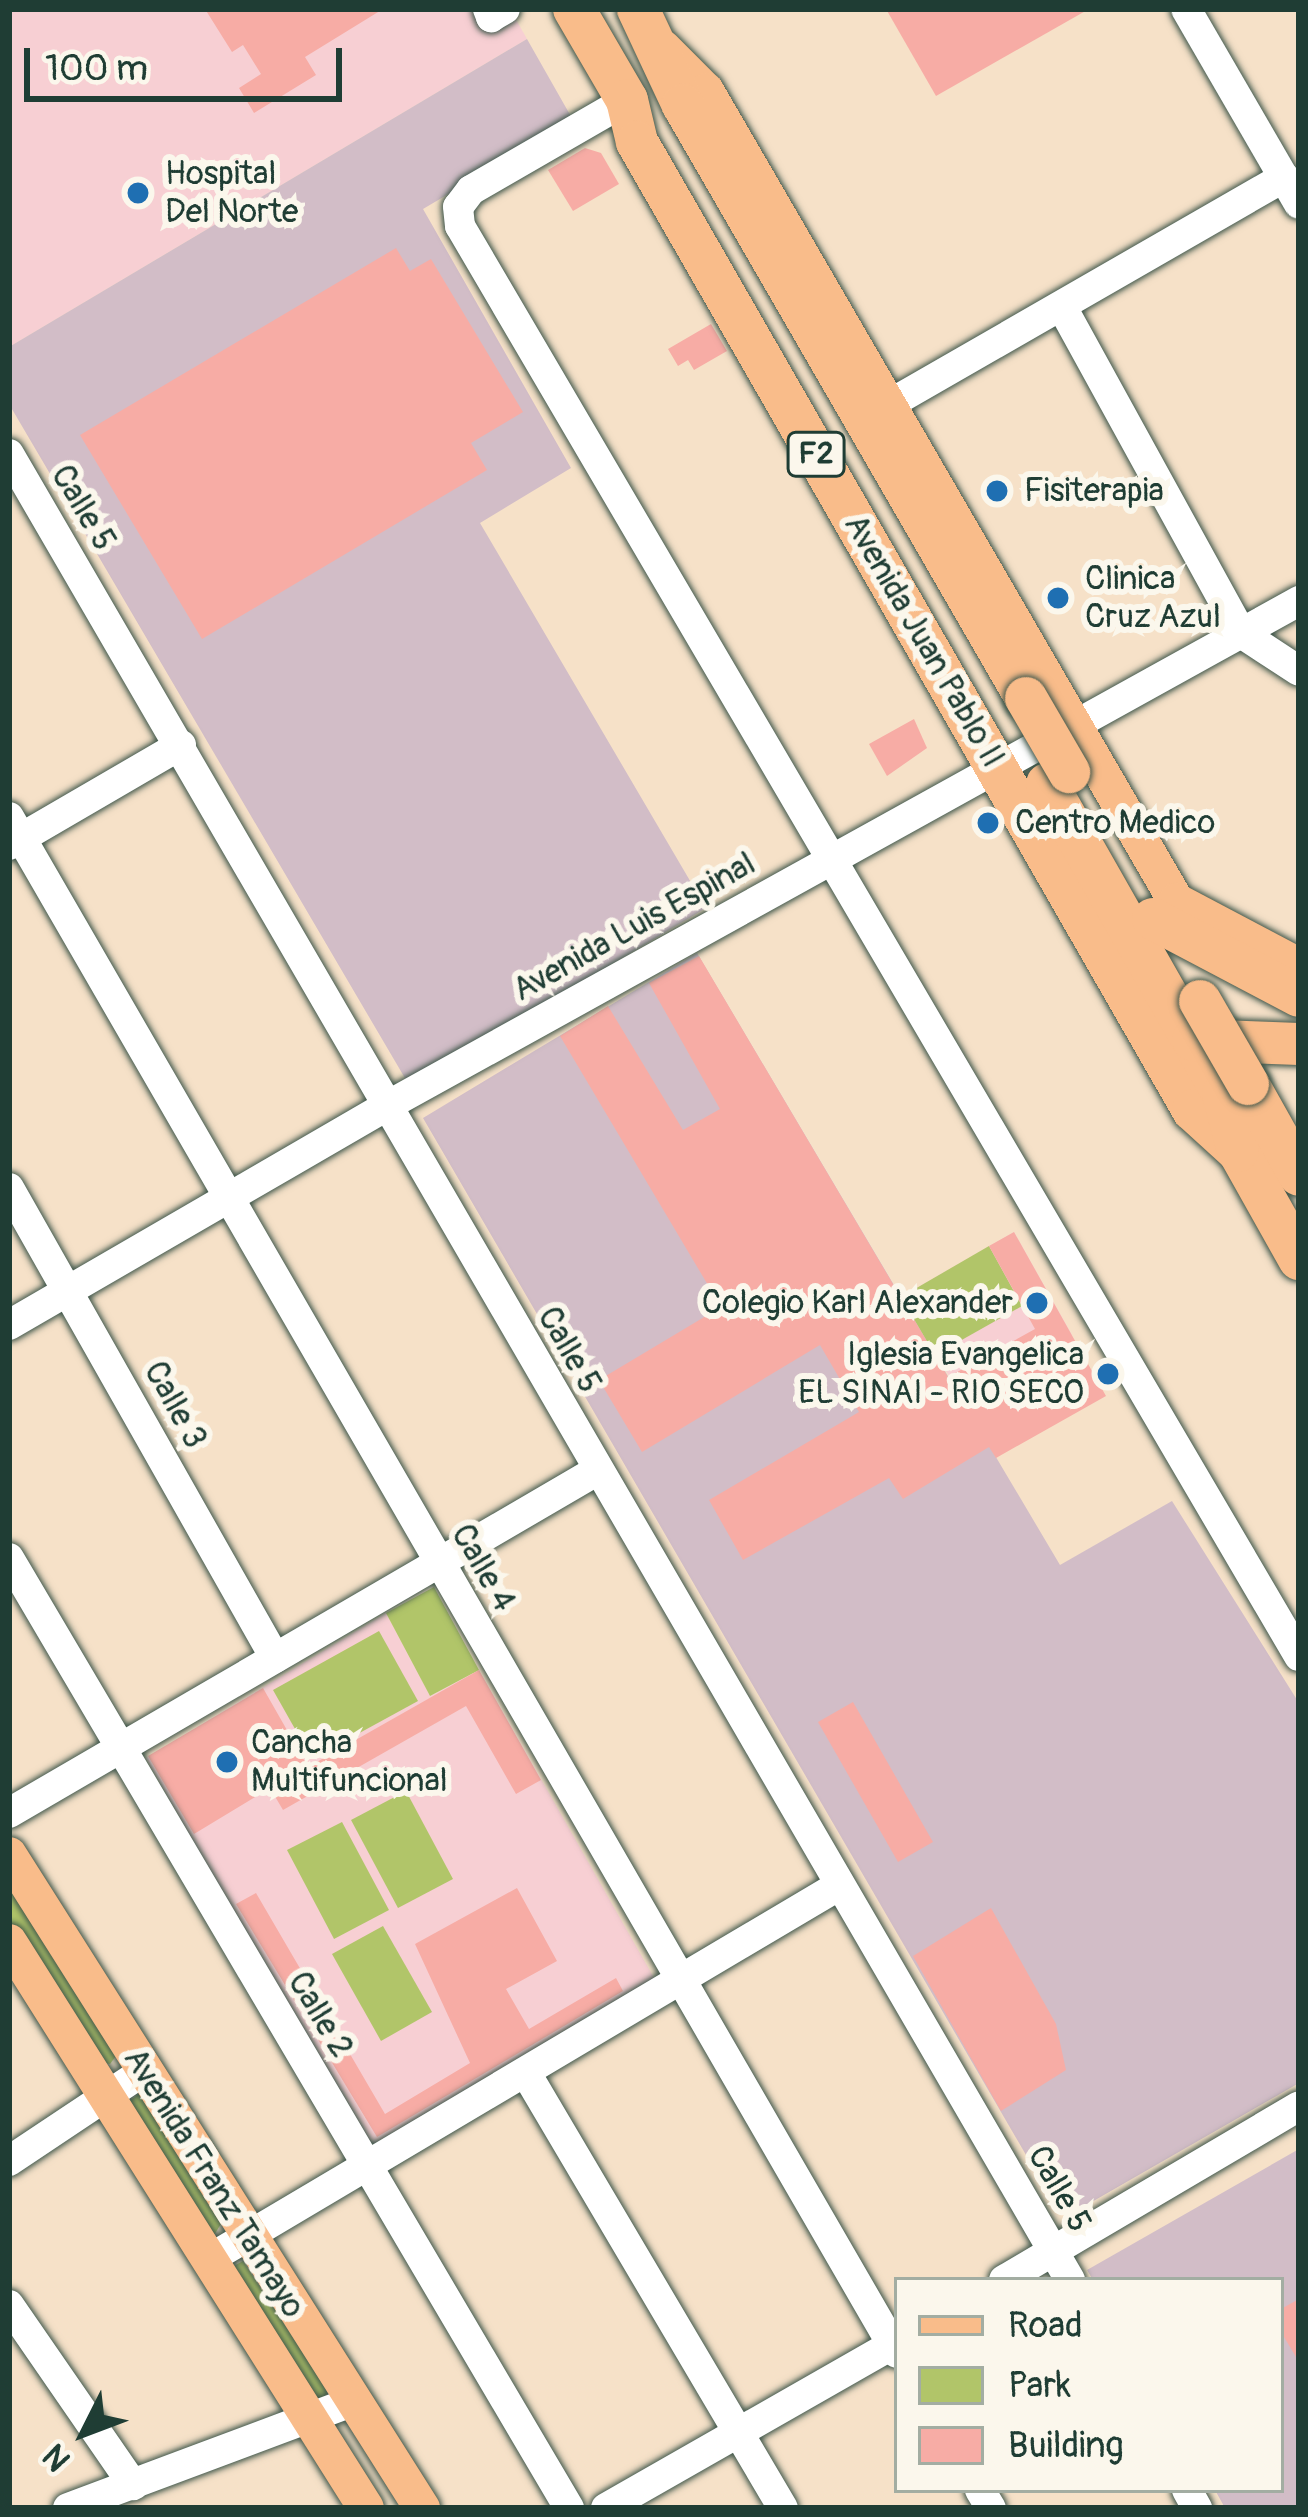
<!DOCTYPE html>
<style>
body{margin:0}
#map{position:relative;width:1308px;height:2517px;overflow:hidden;background:#f6e1c8;font-family:Pangolin,sans-serif}
div>[style]{position:absolute}
.built>*{inset:0;background:#f7cfd3}
.industrial>*{inset:0;background:#d2bdc7}
.green>*{inset:0;background:#b1c569}
.building>*{inset:0;background:#f7aca5}
.roads{filter:drop-shadow(0 0 3px #3f564a) drop-shadow(0 0 3px #3f564a)}
.minor>*{height:30px;margin:-15px;padding:0 15px;transform-origin:15px;border-radius:15px;background:#fff}
.major>*{height:36px;margin:-18px;padding:0 18px;transform-origin:18px;border-radius:18px;background:#f9bc8a}
.highway>*{height:42px;margin:-21px;padding:0 21px;transform-origin:21px;border-radius:21px;background:#f9bc8a}
.bridges{filter:drop-shadow(0 0 3px #3f564a) drop-shadow(0 0 3px #3f564a)}
.highway-bridge>*{height:42px;margin:-21px;padding:0 21px;transform-origin:21px;border-radius:21px;background:#f9bc8a}
.dots>*{width:33px;height:33px;translate:-50% -50%;box-sizing:border-box;border:6px solid #fbf7ec;border-radius:50%}
span{translate:-50% -50%;white-space:nowrap;text-align:center;line-height:1.15;-webkit-text-stroke:12px #fbf7ec;paint-order:stroke}
.shield-label span{padding:3px 9px;background:#fbf7ec;border:3px solid;border-radius:9px;-webkit-text-stroke-width:0}
.shield-label{font-size:30px;color:#1f3d34;font-weight:700}
.poi-label{font-size:33px;color:#1f3d34}
.left{translate:0 -50%;text-align:left}
.right{translate:-100% -50%;text-align:right}
.street-label{font-size:33px;color:#1f3d34}
.frame{position:absolute;inset:0;border:12px solid #1f3d34;pointer-events:none}
.legend{position:absolute;left:894px;top:2277px;width:390px;height:216px;box-sizing:border-box;background:#fbf7ec;border:3px solid #a3ada2;margin:0;padding:15px 21px;list-style:none;font-size:36px;color:#1f3d34}
.legend li{display:flex;align-items:center;gap:24px;height:60px}
.legend b{width:60px;border:3px solid #a3ada2}
.north{position:absolute;left:24px;top:2373px;width:120px;height:120px;-webkit-text-stroke:9px #fbf7ec;paint-order:stroke;rotate:228deg;font-size:33px;font-weight:700;line-height:48px;text-align:center;color:#1f3d34}
.north::after{content:'';display:block;margin:auto;width:42px;height:54px;background:#1f3d34;clip-path:polygon(50% 0,100% 100%,50% 72%,0 100%)}
.scale{position:absolute;left:24px;top:48px;width:318px;height:54px;box-sizing:border-box;border:6px solid #1f3d34;border-top:0;padding-left:15px;font-size:36px;line-height:42px;white-space:nowrap;color:#1f3d34;-webkit-text-stroke:9px #fbf7ec;paint-order:stroke}
</style>
<div id="map">
<div class="built">
<div style="clip-path:polygon(9px 9px,510px 9px,527px 39px,9px 347px)"></div>
<div style="clip-path:polygon(1014px 1232px,1072px 1335px,962px 1397px,901px 1297px)"></div>
<div style="clip-path:polygon(386px 1613px,430px 1696px,479px 1670px,657px 1983px,368px 2150px,146px 1758px)"></div>
</div>
<div class="industrial">
<div style="clip-path:polygon(527px 39px,573px 120px,423px 209px,571px 468px,480px 523px,706px 908px,409px 1085px,9px 404px,9px 347px)"></div>
<div style="clip-path:polygon(697px 953px,1060px 1565px,1172px 1501px,1299px 1703px,1299px 2083px,1083px 2207px,1058px 2210px,423px 1118px)"></div>
<div style="clip-path:polygon(1299px 2149px,1299px 2508px,1225px 2508px,1215px 2490px,1281px 2490px,1281px 2280px,1093px 2280px,1087px 2270px)"></div>
</div>
<div class="green">
<div style="clip-path:polygon(989px 1246px,1022px 1306px,935px 1355px,901px 1297px)"></div>
<div style="clip-path:polygon(434px 1587px,479px 1670px,430px 1696px,386px 1613px)"></div>
<div style="clip-path:polygon(379px 1631px,418px 1701px,312px 1759px,273px 1690px)"></div>
<div style="clip-path:polygon(406px 1791px,453px 1879px,398px 1908px,351px 1820px)"></div>
<div style="clip-path:polygon(342px 1822px,389px 1910px,334px 1939px,287px 1850px)"></div>
<div style="clip-path:polygon(9px 1882px,116px 2056px,110px 2064px,99px 2062px,9px 1920px)"></div>
<div style="clip-path:polygon(383px 1926px,432px 2012px,381px 2041px,332px 1954px)"></div>
<div style="clip-path:polygon(139px 2094px,222px 2222px,213px 2237px,129px 2101px)"></div>
<div style="clip-path:polygon(243px 2261px,328px 2391px,321px 2404px,232px 2267px)"></div>
</div>
<div class="building">
<div style="clip-path:polygon(205px 9px,383px 9px,305px 57px,316px 75px,254px 113px,239px 88px,261px 74px,243px 45px,232px 52px)"></div>
<div style="clip-path:polygon(886px 9px,1089px 9px,936px 96px)"></div>
<div style="clip-path:polygon(585px 148px,601px 153px,619px 184px,573px 211px,548px 170px)"></div>
<div style="clip-path:polygon(396px 248px,410px 271px,431px 259px,523px 412px,471px 443px,487px 470px,202px 639px,80px 435px)"></div>
<div style="clip-path:polygon(711px 324px,727px 351px,694px 370px,688px 360px,678px 366px,668px 349px)"></div>
<div style="clip-path:polygon(914px 719px,927px 748px,887px 776px,869px 744px)"></div>
<div style="clip-path:polygon(699px 956px,948px 1377px,1035px 1329px,989px 1246px,1014px 1232px,1106px 1396px,996px 1458px,989px 1447px,903px 1499px,889px 1478px,743px 1560px,709px 1500px,859px 1412px,820px 1345px,642px 1452px,599px 1380px,721px 1307px,560px 1036px,608px 1006px,683px 1130px,720px 1109px,649px 983px)"></div>
<div style="clip-path:polygon(479px 1670px,541px 1780px,516px 1794px,466px 1706px,283px 1810px,270px 1788px,194px 1834px,148px 1756px,263px 1688px,308px 1767px)"></div>
<div style="clip-path:polygon(853px 1702px,933px 1842px,898px 1862px,818px 1722px)"></div>
<div style="clip-path:polygon(517px 1888px,557px 1961px,506px 1989px,529px 2029px,616px 1978px,623px 1991px,377px 2137px,236px 1904px,256px 1893px,385px 2114px,470px 2063px,415px 1944px)"></div>
<div style="clip-path:polygon(991px 1908px,1056px 2024px,1066px 2070px,1001px 2111px,913px 1956px)"></div>
<div style="clip-path:polygon(1299px 2299px,1299px 2362px,1281px 2332px,1281px 2309px)"></div>
</div>
<div class="roads">
<div class="minor">
<div style="left:488px;top:9px;width:9px;rotate:69deg"></div>
<div style="left:491px;top:17px;width:16px;rotate:-30deg"></div>
<div style="left:1186px;top:9px;width:225px;rotate:59.9deg"></div>
<div style="left:627px;top:100px;width:180px;rotate:150deg"></div>
<div style="left:471px;top:190px;width:21px;rotate:127deg"></div>
<div style="left:458px;top:207px;width:19px;rotate:84deg"></div>
<div style="left:460px;top:226px;width:1658px;rotate:59.6deg"></div>
<div style="left:1062px;top:307px;width:372px;rotate:61.2deg"></div>
<div style="left:1241px;top:633px;width:69px;rotate:33.2deg"></div>
<div style="left:888px;top:405px;width:457px;rotate:-29.9deg"></div>
<div style="left:9px;top:454px;width:2112px;rotate:59.84deg"></div>
<div style="left:9px;top:817px;width:1774px;rotate:59.97deg"></div>
<div style="left:9px;top:845px;width:199px;rotate:-30.2deg"></div>
<div style="left:9px;top:1188px;width:540px;rotate:60.49deg"></div>
<div style="left:9px;top:1325px;width:435px;rotate:-30.1deg"></div>
<div style="left:385px;top:1107px;width:1045px;rotate:-28.97deg"></div>
<div style="left:9px;top:1558px;width:1103px;rotate:59.48deg"></div>
<div style="left:9px;top:1813px;width:682px;rotate:-30.21deg"></div>
<div style="left:526px;top:2073px;width:505px;rotate:59.43deg"></div>
<div style="left:9px;top:2161px;width:162px;rotate:-33.7deg"></div>
<div style="left:211px;top:2258px;width:729px;rotate:-30.68deg"></div>
<div style="left:1004px;top:2280px;width:342px;rotate:-30.5deg"></div>
<div style="left:9px;top:2305px;width:219px;rotate:55.4deg"></div>
<div style="left:980px;top:2490px;width:21px;rotate:59deg"></div>
<div style="left:1187px;top:2490px;width:21px;rotate:61deg"></div>
<div style="left:68px;top:2508px;width:303px;rotate:-20.5deg"></div>
<div style="left:606px;top:2508px;width:335px;rotate:-29.7deg"></div>
</div>
<div class="major">
<div style="left:663px;top:48px;width:61px;rotate:45deg"></div>
<div style="left:706px;top:91px;width:936px;rotate:59.88deg"></div>
<div style="left:1176px;top:901px;width:139px;rotate:27.9deg"></div>
<div style="left:9px;top:1855px;width:773px;rotate:57.69deg"></div>
<div style="left:9px;top:1942px;width:669px;rotate:57.76deg"></div>
</div>
<div class="highway">
<div style="left:574px;top:9px;width:105px;rotate:59.8deg"></div>
<div style="left:627px;top:100px;width:43px;rotate:76.6deg"></div>
<div style="left:637px;top:142px;width:1116px;rotate:60.13deg"></div>
<div style="left:1193px;top:1110px;width:62px;rotate:42.4deg"></div>
<div style="left:1239px;top:1152px;width:123px;rotate:60.7deg"></div>
<div style="left:638px;top:9px;width:106px;rotate:64.9deg"></div>
<div style="left:683px;top:105px;width:685px;rotate:59.95deg"></div>
<div style="left:1047px;top:784px;width:356px;rotate:60.4deg"></div>
<div style="left:1223px;top:1094px;width:59px;rotate:75.3deg"></div>
<div style="left:1153px;top:919px;width:165px;rotate:27.8deg"></div>
<div style="left:1193px;top:1040px;width:106px;rotate:2.2deg"></div>
<div style="left:1248px;top:1084px;width:104px;rotate:60.7deg"></div>
</div>
</div>
<div class="bridges">
<div class="highway-bridge">
<div style="left:1026px;top:698px;width:86px;rotate:59.8deg"></div>
<div style="left:1200px;top:1001px;width:96px;rotate:60deg"></div>
</div>
</div>
<div class="dots">
<div style="left:138px;top:193px;background:#1f6fb2"></div>
<div style="left:997px;top:491px;background:#1f6fb2"></div>
<div style="left:1058px;top:598px;background:#1f6fb2"></div>
<div style="left:988px;top:823px;background:#1f6fb2"></div>
<div style="left:1037px;top:1303px;background:#1f6fb2"></div>
<div style="left:1108px;top:1374px;background:#1f6fb2"></div>
<div style="left:227px;top:1762px;background:#1f6fb2"></div>
</div>
<div class="shield-label">
<span style="left:816px;top:454px">F2</span>
</div>
<div class="poi-label">
<span class="left" style="left:165px;top:193px">Hospital<br>Del Norte</span>
<span class="left" style="left:1024px;top:491px">Fisiterapia</span>
<span class="left" style="left:1085px;top:598px">Clinica<br>Cruz Azul</span>
<span class="left" style="left:1015px;top:823px">Centro Medico</span>
<span class="right" style="left:1013px;top:1303px">Colegio Karl Alexander</span>
<span class="right" style="left:1084px;top:1374px">Iglesia Evangelica<br>EL SINAI - RIO SECO</span>
<span class="left" style="left:251px;top:1762px">Cancha<br>Multifuncional</span>
</div>
<div class="street-label">
<span style="left:83px;top:508px;rotate:59deg">Calle 5</span>
<span style="left:924px;top:641px;rotate:60deg">Avenida Juan Pablo II</span>
<span style="left:634px;top:927px;rotate:-29deg">Avenida Luis Espinal</span>
<span style="left:569px;top:1350px;rotate:60deg">Calle 5</span>
<span style="left:175px;top:1405px;rotate:61deg">Calle 3</span>
<span style="left:483px;top:1568px;rotate:60deg">Calle 4</span>
<span style="left:320px;top:2015px;rotate:59deg">Calle 2</span>
<span style="left:214px;top:2183px;rotate:58deg">Avenida Franz Tamayo</span>
<span style="left:1059px;top:2189px;rotate:60deg">Calle 5</span>
</div>
<div class="frame"></div>
<ul class="legend">
<li><b style="height:15px;background:#f9bc8a"></b>Road</li>
<li><b style="height:33px;background:#b1c569"></b>Park</li>
<li><b style="height:33px;background:#f7aca5"></b>Building</li>
</ul>
<div class="north">N</div>
<div class="scale">100 m</div>
</div>
